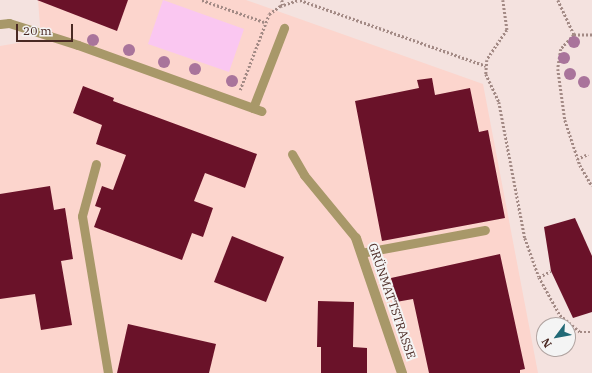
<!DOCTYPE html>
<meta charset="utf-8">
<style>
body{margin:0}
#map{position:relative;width:592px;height:373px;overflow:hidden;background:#f4e2df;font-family:"IBM Plex Serif",serif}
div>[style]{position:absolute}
.built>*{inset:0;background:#fcd5cd}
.green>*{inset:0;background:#fac7f1}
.building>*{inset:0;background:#6a1229}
.path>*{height:2.5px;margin-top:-1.25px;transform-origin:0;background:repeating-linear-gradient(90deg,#a38a85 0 2px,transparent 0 4px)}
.service>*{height:9px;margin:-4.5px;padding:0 4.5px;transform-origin:4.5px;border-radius:4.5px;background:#a89869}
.minor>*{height:10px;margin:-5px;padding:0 5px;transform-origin:5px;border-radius:5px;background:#a89869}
.trees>*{width:12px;height:12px;margin:-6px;border-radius:50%;background:#a9749b}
span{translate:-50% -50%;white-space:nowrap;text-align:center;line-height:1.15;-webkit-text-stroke:4px #f4f4f4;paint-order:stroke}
.street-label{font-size:12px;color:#4a2923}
.north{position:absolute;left:536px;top:317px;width:40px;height:40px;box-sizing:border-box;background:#f4f4f4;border:1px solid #b0a3a0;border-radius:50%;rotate:238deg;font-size:11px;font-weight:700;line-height:16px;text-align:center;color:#4a2923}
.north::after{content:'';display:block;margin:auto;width:14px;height:18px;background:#216976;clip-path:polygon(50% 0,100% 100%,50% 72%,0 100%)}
.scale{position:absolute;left:16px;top:24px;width:57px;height:18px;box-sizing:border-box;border:2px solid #4a2923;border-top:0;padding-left:5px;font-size:12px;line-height:14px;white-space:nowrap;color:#4a2923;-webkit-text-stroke:3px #f4f4f4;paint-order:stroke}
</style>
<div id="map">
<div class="built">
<div style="clip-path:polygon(38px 0,246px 0,483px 84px,538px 373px,0 373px,0 46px,41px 39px)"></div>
</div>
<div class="green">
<div style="clip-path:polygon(163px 0,244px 29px,229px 72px,148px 44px)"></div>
</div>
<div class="building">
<div style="clip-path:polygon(37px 0,128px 0,117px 31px)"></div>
<div style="clip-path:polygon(432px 78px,435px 95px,470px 88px,479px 132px,488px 130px,505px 218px,382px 241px,355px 101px,419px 88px,417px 80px)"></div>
<div style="clip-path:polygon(83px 86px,114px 98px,113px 101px,257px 154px,245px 188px,205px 173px,194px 201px,213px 208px,203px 237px,192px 233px,182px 260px,94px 227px,101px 208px,95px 206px,102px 186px,113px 190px,126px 155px,96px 144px,102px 125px,73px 113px)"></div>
<div style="clip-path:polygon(50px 186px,54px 210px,65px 208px,73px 259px,61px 261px,72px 325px,41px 330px,35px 294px,0 299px,0 194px)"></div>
<div style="clip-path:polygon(575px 218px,592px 256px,592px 312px,573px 318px,551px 271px,544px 227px)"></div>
<div style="clip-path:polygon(232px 236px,284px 257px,266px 302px,214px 282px)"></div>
<div style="clip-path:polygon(500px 254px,525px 369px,520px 370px,520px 373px,429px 373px,413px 299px,396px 302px,391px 278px)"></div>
<div style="clip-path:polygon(318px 301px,354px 302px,353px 347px,367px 348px,367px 373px,321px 373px,321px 347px,317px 347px)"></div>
<div style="clip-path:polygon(128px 324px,216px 344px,209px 373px,117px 373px)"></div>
</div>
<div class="path">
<div style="left:202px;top:0;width:66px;rotate:19.5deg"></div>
<div style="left:282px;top:0;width:5px;rotate:79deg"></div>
<div style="left:300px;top:0;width:197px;rotate:19.5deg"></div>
<div style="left:503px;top:0;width:30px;rotate:82deg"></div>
<div style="left:507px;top:30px;width:36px;rotate:124deg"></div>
<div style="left:487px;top:60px;width:14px;rotate:94deg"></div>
<div style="left:486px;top:74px;width:31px;rotate:65deg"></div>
<div style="left:499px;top:102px;width:138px;rotate:79.2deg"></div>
<div style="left:525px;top:238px;width:41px;rotate:70.3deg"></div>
<div style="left:539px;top:277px;width:43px;rotate:61.1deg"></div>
<div style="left:560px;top:315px;width:26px;rotate:40deg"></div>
<div style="left:580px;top:332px;width:12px"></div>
<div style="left:558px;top:0;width:38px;rotate:65deg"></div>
<div style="left:592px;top:35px;width:18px;rotate:180deg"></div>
<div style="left:574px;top:35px;width:19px;rotate:133deg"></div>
<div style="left:561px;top:49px;width:20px;rotate:99deg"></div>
<div style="left:558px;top:69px;width:51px;rotate:82.2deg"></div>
<div style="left:565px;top:120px;width:47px;rotate:71.6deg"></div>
<div style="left:580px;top:165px;width:24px;rotate:60deg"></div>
<div style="left:240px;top:90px;width:81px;rotate:-69.1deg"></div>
<div style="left:269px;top:14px;width:14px;rotate:-36deg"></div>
<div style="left:280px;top:6px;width:19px;rotate:-18deg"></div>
<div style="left:577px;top:159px;width:12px;rotate:-24deg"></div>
<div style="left:539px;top:277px;width:13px;rotate:-27deg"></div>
</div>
<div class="service">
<div style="left:0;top:24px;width:9px;rotate:-6deg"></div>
<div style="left:9px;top:23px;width:72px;rotate:17.7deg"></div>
<div style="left:78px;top:45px;width:195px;rotate:19.8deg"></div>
<div style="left:253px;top:108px;width:86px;rotate:-68.8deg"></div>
<div style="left:292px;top:154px;width:24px;rotate:60deg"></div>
<div style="left:304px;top:175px;width:82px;rotate:50.5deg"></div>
<div style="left:96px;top:164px;width:54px;rotate:105.1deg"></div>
<div style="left:82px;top:216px;width:159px;rotate:80.6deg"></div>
<div style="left:361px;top:253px;width:126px;rotate:-10.5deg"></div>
</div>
<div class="minor">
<div style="left:356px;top:238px;width:143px;rotate:71.2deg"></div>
</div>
<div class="trees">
<div style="left:93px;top:40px"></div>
<div style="left:574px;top:42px"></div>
<div style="left:129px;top:50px"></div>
<div style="left:564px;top:58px"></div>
<div style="left:164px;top:62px"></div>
<div style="left:195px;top:69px"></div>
<div style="left:570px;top:74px"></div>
<div style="left:232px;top:81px"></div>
<div style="left:584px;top:82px"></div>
</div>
<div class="street-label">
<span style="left:392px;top:301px;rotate:71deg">GRÜNMATTSTRASSE</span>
</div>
<div class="north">N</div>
<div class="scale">20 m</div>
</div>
